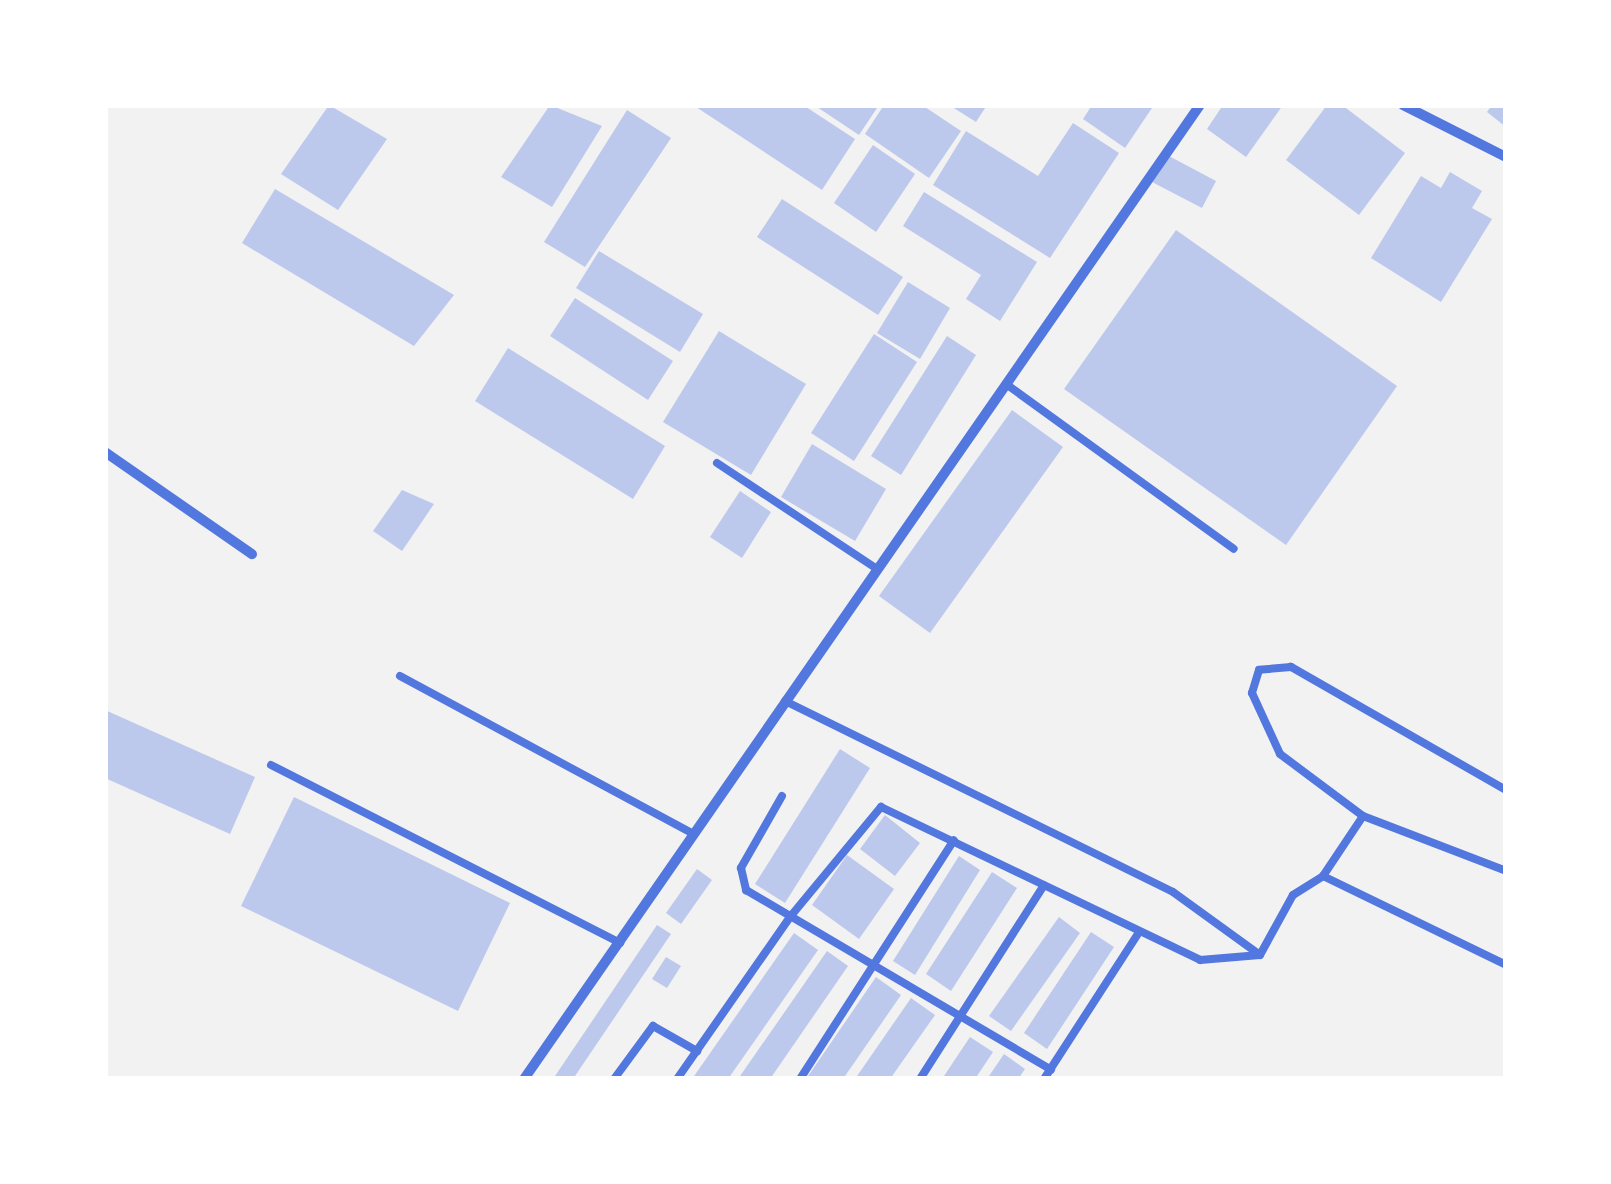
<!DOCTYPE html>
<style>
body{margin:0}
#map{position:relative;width:1611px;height:1184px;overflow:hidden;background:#f2f2f2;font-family:"Open Sans",sans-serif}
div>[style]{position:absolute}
.building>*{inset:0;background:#bdc9ec}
.service>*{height:8px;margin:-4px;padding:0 4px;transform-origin:4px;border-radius:4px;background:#5277de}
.minor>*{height:10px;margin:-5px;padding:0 5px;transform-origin:5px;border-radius:5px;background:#5277de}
span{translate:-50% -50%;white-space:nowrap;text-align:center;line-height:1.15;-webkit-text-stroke:9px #fff;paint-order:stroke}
.frame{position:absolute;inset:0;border:108px solid #fff;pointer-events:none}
</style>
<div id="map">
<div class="building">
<div style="clip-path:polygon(329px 105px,387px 139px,338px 210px,281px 174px)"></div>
<div style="clip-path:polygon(550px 105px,602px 126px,552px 207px,501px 177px)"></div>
<div style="clip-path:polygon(693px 105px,803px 105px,855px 139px,822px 190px)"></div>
<div style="clip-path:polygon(814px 105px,879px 105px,859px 135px)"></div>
<div style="clip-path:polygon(884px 105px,922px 105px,961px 131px,929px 178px,865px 134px)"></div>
<div style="clip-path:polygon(949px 105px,987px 105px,976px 122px)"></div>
<div style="clip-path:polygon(1092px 105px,1154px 105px,1125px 148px,1083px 119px)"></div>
<div style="clip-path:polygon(1223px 105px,1283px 105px,1246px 157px,1207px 129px)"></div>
<div style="clip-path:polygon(1327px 105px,1342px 105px,1405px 153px,1359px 215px,1286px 160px)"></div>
<div style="clip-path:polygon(1492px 105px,1506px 105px,1506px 127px,1487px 112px)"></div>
<div style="clip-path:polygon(627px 110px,671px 138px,585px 267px,544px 242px)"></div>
<div style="clip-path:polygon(1073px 123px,1119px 153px,1050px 258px,933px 185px,966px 131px,1038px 176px)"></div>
<div style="clip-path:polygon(873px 145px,915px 174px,876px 232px,834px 203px)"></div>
<div style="clip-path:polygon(1167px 155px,1216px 181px,1202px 208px,1152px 182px)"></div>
<div style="clip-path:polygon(1450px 172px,1482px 191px,1472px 208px,1492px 219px,1441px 302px,1371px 258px,1421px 176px,1441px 188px)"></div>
<div style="clip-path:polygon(275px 189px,454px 295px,414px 346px,242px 243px)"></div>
<div style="clip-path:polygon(924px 192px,1037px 262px,1000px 321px,966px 299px,981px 275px,903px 226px)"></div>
<div style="clip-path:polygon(782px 199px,903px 277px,878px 315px,757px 237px)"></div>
<div style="clip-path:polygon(1176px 230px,1397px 386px,1286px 545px,1064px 389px)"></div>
<div style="clip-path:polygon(599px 251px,703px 314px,680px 352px,576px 288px)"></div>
<div style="clip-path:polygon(908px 282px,950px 308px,920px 359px,877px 333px)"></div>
<div style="clip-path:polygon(575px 298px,673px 361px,648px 400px,550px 336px)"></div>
<div style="clip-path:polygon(719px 331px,806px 384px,751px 475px,663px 422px)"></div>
<div style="clip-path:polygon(874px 334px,917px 362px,854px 461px,811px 433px)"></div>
<div style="clip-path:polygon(947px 336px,976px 355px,901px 475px,871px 456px)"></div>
<div style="clip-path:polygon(508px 348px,665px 446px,633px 499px,475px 401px)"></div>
<div style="clip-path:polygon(1012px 410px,1063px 447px,930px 633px,879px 596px)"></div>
<div style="clip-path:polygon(812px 444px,886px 489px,855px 541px,781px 497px)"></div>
<div style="clip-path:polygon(402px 490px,434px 504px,402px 551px,373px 531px)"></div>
<div style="clip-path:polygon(740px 491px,771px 512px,742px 558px,710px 537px)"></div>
<div style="clip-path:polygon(105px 710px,255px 777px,230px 834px,105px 778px)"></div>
<div style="clip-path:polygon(840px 749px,870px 768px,785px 903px,755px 884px)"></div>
<div style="clip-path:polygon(294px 797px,510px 903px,458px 1011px,241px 906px)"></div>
<div style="clip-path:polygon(885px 815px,920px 843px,895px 876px,860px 849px)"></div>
<div style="clip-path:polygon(847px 855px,894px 889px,859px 939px,812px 905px)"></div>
<div style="clip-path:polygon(959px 856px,980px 870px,915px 975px,893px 961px)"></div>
<div style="clip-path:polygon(697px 869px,712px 880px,681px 924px,666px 913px)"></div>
<div style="clip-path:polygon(992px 872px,1017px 888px,951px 991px,926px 974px)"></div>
<div style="clip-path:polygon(1059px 917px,1080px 933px,1011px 1031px,989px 1016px)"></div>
<div style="clip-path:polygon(657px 925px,671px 934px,573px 1079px,553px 1079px)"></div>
<div style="clip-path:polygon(1091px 932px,1114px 947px,1047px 1049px,1024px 1033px)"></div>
<div style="clip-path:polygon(794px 933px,818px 950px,728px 1079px,692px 1079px)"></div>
<div style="clip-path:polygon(827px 951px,848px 966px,770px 1079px,738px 1079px)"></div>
<div style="clip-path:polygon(666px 957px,681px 966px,667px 988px,652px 979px)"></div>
<div style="clip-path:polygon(876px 977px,901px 995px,843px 1079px,806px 1079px)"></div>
<div style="clip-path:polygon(911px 998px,935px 1015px,890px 1079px,855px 1079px)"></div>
<div style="clip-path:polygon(970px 1037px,993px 1052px,975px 1079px,942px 1079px)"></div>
<div style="clip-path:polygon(1004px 1054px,1025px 1069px,1018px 1079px,987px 1079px)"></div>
</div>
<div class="service">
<div style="left:1006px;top:384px;width:281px;rotate:35.9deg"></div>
<div style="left:717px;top:463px;width:192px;rotate:33.5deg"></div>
<div style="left:400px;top:676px;width:334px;rotate:28.3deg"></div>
<div style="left:785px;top:701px;width:432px;rotate:26.2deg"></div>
<div style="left:1173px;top:892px;width:107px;rotate:35.9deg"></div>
<div style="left:1260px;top:955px;width:68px;rotate:-61.2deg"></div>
<div style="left:1293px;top:895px;width:36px;rotate:-32deg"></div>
<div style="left:1323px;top:876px;width:203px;rotate:25.9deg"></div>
<div style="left:271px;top:765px;width:392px;rotate:27deg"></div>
<div style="left:1506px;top:790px;width:248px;rotate:-150.2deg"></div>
<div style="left:1291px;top:667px;width:32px;rotate:175deg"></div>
<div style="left:1259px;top:670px;width:24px;rotate:107deg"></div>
<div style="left:1252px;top:693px;width:67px;rotate:65.3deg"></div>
<div style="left:1280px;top:754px;width:104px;rotate:36.8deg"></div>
<div style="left:1363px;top:816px;width:153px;rotate:21deg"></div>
<div style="left:782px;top:796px;width:83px;rotate:119.7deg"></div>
<div style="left:741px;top:868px;width:23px;rotate:77deg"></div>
<div style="left:746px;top:890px;width:354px;rotate:30.5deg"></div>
<div style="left:1323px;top:876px;width:72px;rotate:-56.3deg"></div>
<div style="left:614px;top:1079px;width:66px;rotate:-53.7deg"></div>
<div style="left:653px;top:1026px;width:51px;rotate:29.6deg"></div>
<div style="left:677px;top:1079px;width:198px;rotate:-55.1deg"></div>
<div style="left:790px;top:917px;width:143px;rotate:-50.4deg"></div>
<div style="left:881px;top:807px;width:354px;rotate:25.6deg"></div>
<div style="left:1200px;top:960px;width:60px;rotate:-4.8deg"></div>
<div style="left:800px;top:1079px;width:284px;rotate:-57.2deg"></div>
<div style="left:920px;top:1079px;width:230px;rotate:-57.4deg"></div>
<div style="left:1044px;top:1079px;width:175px;rotate:-57.1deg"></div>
</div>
<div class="minor">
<div style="left:1403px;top:105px;width:115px;rotate:26.8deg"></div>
<div style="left:105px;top:452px;width:179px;rotate:34.8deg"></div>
<div style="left:524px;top:1079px;width:1186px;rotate:-55.24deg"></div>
</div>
<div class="frame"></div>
</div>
